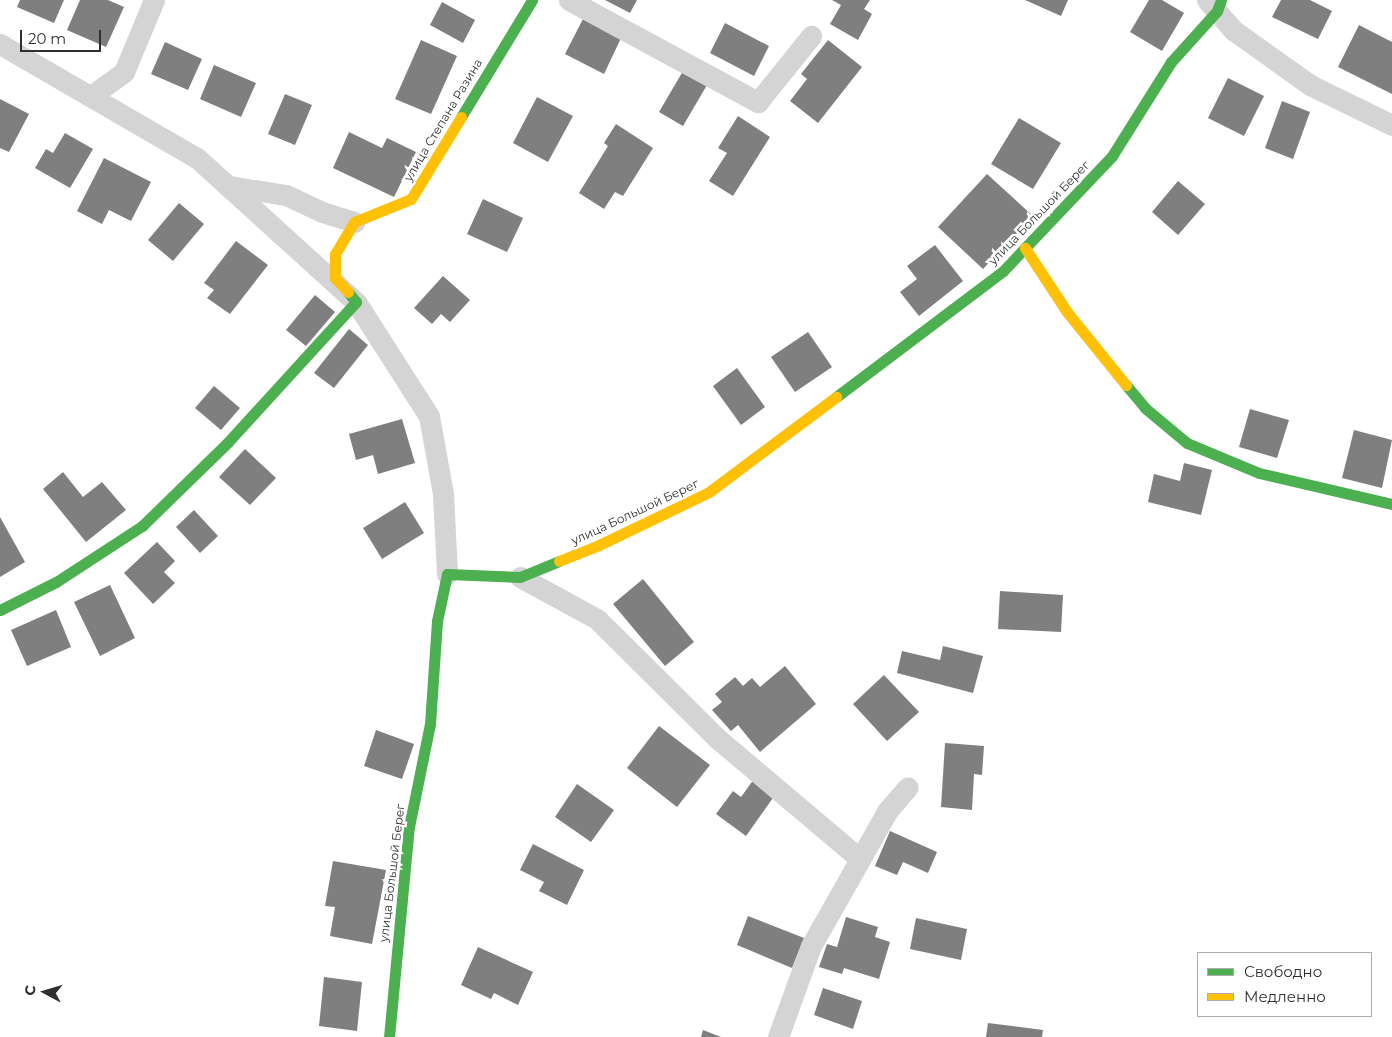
<!DOCTYPE html>
<meta charset="utf-8">
<style>
body{margin:0}
#map{position:relative;width:1392px;height:1037px;overflow:hidden;background:#fff;font-family:Montserrat,sans-serif}
div>[style]{position:absolute}
.building>*{inset:0;background:#7f7f7f}
.street>*{height:21px;margin:-10.5px;padding:0 10.5px;transform-origin:10.5px;border-radius:10.5px;background:#d4d4d4}
.fast>*{height:11px;margin:-5.5px;padding:0 5.5px;transform-origin:5.5px;border-radius:5.5px;background:#4caf50}
.slow>*{height:11px;margin:-5.5px;padding:0 5.5px;transform-origin:5.5px;border-radius:5.5px;background:#ffc107}
span{translate:-50% -50%;white-space:nowrap;text-align:center;line-height:1.15;-webkit-text-stroke:5px #fff;paint-order:stroke}
.street-label{font-size:12px;color:#2f2f2f}
.legend{position:absolute;left:1197px;top:952px;width:175px;height:65px;box-sizing:border-box;background:#fff;border:1px solid #acacac;margin:0;padding:6px 9px;list-style:none;font-size:15px;color:#2f2f2f}
.legend li{display:flex;align-items:center;gap:10px;height:25px}
.legend b{width:25px;border:1px solid #acacac}
.north{position:absolute;left:20px;top:967px;width:50px;height:50px;-webkit-text-stroke:4px #fff;paint-order:stroke;rotate:276deg;font-size:14px;font-weight:700;line-height:20px;text-align:center;color:#2f2f2f}
.north::after{content:'';display:block;margin:auto;width:18px;height:22px;background:#2f2f2f;clip-path:polygon(50% 0,100% 100%,50% 72%,0 100%)}
.scale{position:absolute;left:20px;top:30px;width:81px;height:22px;box-sizing:border-box;border:2px solid #2f2f2f;border-top:0;padding-left:6px;font-size:15px;line-height:18px;white-space:nowrap;color:#2f2f2f;-webkit-text-stroke:4px #fff;paint-order:stroke}
</style>
<div id="map">
<div class="building">
<div style="clip-path:polygon(20px 0,64px 0,54px 23px,17px 7px)"></div>
<div style="clip-path:polygon(80px 0,108px 0,124px 7px,106px 47px,67px 30px)"></div>
<div style="clip-path:polygon(605px 0,637px 0,630px 13px)"></div>
<div style="clip-path:polygon(832px 0,870px 0,864px 9px,872px 14px,858px 40px,830px 24px,841px 5px)"></div>
<div style="clip-path:polygon(1025px 0,1068px 0,1061px 16px)"></div>
<div style="clip-path:polygon(1149px 0,1162px 0,1184px 13px,1162px 51px,1130px 32px)"></div>
<div style="clip-path:polygon(1281px 0,1310px 0,1332px 11px,1318px 39px,1272px 17px)"></div>
<div style="clip-path:polygon(442px 2px,475px 20px,463px 43px,430px 25px)"></div>
<div style="clip-path:polygon(584px 17px,622px 36px,604px 74px,565px 54px)"></div>
<div style="clip-path:polygon(725px 23px,769px 46px,754px 76px,710px 53px)"></div>
<div style="clip-path:polygon(1359px 25px,1392px 42px,1392px 94px,1338px 67px)"></div>
<div style="clip-path:polygon(421px 40px,457px 56px,431px 114px,395px 99px)"></div>
<div style="clip-path:polygon(828px 40px,862px 67px,818px 123px,790px 101px,807px 79px,801px 74px)"></div>
<div style="clip-path:polygon(165px 42px,202px 59px,188px 90px,151px 74px)"></div>
<div style="clip-path:polygon(214px 65px,256px 83px,241px 117px,200px 99px)"></div>
<div style="clip-path:polygon(683px 71px,707px 85px,683px 126px,659px 112px)"></div>
<div style="clip-path:polygon(1228px 78px,1264px 96px,1244px 136px,1208px 118px)"></div>
<div style="clip-path:polygon(285px 94px,312px 105px,295px 145px,268px 134px)"></div>
<div style="clip-path:polygon(537px 97px,573px 116px,548px 162px,513px 143px)"></div>
<div style="clip-path:polygon(0 99px,29px 114px,9px 152px,0 148px)"></div>
<div style="clip-path:polygon(1282px 101px,1310px 112px,1293px 159px,1265px 148px)"></div>
<div style="clip-path:polygon(738px 116px,770px 137px,733px 196px,709px 181px,727px 153px,718px 148px)"></div>
<div style="clip-path:polygon(1019px 118px,1061px 143px,1033px 189px,991px 164px)"></div>
<div style="clip-path:polygon(616px 124px,653px 148px,623px 196px,615px 192px,604px 209px,579px 193px,608px 146px,604px 143px)"></div>
<div style="clip-path:polygon(349px 132px,382px 148px,387px 138px,416px 152px,394px 197px,333px 168px)"></div>
<div style="clip-path:polygon(65px 133px,93px 149px,70px 188px,35px 168px,46px 149px,53px 153px)"></div>
<div style="clip-path:polygon(104px 158px,151px 182px,131px 221px,109px 210px,102px 224px,77px 211px)"></div>
<div style="clip-path:polygon(987px 174px,1033px 216px,983px 269px,938px 227px)"></div>
<div style="clip-path:polygon(1178px 181px,1205px 204px,1178px 235px,1152px 212px)"></div>
<div style="clip-path:polygon(483px 199px,523px 218px,507px 252px,467px 234px)"></div>
<div style="clip-path:polygon(179px 203px,204px 224px,173px 261px,148px 240px)"></div>
<div style="clip-path:polygon(236px 241px,268px 265px,230px 314px,207px 298px,214px 290px,204px 283px)"></div>
<div style="clip-path:polygon(935px 245px,963px 281px,919px 316px,900px 292px,917px 279px,907px 266px)"></div>
<div style="clip-path:polygon(443px 276px,470px 300px,450px 322px,441px 314px,432px 324px,414px 308px)"></div>
<div style="clip-path:polygon(315px 295px,335px 312px,306px 346px,286px 330px)"></div>
<div style="clip-path:polygon(349px 329px,368px 345px,334px 388px,314px 373px)"></div>
<div style="clip-path:polygon(808px 332px,832px 367px,795px 392px,771px 357px)"></div>
<div style="clip-path:polygon(737px 368px,765px 407px,741px 425px,713px 386px)"></div>
<div style="clip-path:polygon(214px 386px,240px 408px,221px 430px,195px 408px)"></div>
<div style="clip-path:polygon(1250px 409px,1289px 420px,1277px 458px,1239px 447px)"></div>
<div style="clip-path:polygon(402px 419px,415px 463px,378px 474px,373px 455px,356px 460px,349px 434px)"></div>
<div style="clip-path:polygon(1354px 430px,1392px 440px,1382px 488px,1342px 478px)"></div>
<div style="clip-path:polygon(245px 449px,276px 478px,250px 505px,219px 477px)"></div>
<div style="clip-path:polygon(1184px 463px,1212px 470px,1201px 515px,1148px 502px,1154px 474px,1180px 481px)"></div>
<div style="clip-path:polygon(63px 472px,83px 497px,102px 482px,126px 510px,86px 542px,43px 489px)"></div>
<div style="clip-path:polygon(405px 502px,424px 533px,382px 559px,363px 528px)"></div>
<div style="clip-path:polygon(194px 510px,218px 536px,200px 553px,176px 527px)"></div>
<div style="clip-path:polygon(0 517px,25px 562px,0 577px)"></div>
<div style="clip-path:polygon(157px 542px,175px 561px,164px 572px,175px 583px,153px 604px,124px 573px)"></div>
<div style="clip-path:polygon(643px 579px,694px 642px,665px 666px,613px 604px)"></div>
<div style="clip-path:polygon(110px 585px,135px 638px,100px 656px,74px 602px)"></div>
<div style="clip-path:polygon(1000px 591px,1063px 595px,1061px 632px,998px 629px)"></div>
<div style="clip-path:polygon(56px 610px,71px 647px,27px 666px,11px 630px)"></div>
<div style="clip-path:polygon(943px 646px,983px 656px,973px 693px,897px 673px,902px 651px,940px 660px)"></div>
<div style="clip-path:polygon(785px 666px,816px 704px,760px 752px,738px 725px,731px 731px,712px 710px,722px 702px,715px 694px,735px 677px,743px 686px,752px 678px,760px 687px)"></div>
<div style="clip-path:polygon(884px 675px,919px 712px,887px 741px,853px 704px)"></div>
<div style="clip-path:polygon(659px 726px,710px 765px,677px 807px,627px 768px)"></div>
<div style="clip-path:polygon(376px 730px,414px 744px,402px 779px,364px 766px)"></div>
<div style="clip-path:polygon(945px 743px,984px 746px,982px 775px,974px 774px,972px 810px,941px 807px)"></div>
<div style="clip-path:polygon(754px 779px,775px 795px,746px 836px,716px 814px,733px 791px,741px 797px)"></div>
<div style="clip-path:polygon(577px 784px,614px 810px,591px 842px,555px 817px)"></div>
<div style="clip-path:polygon(890px 831px,937px 852px,928px 873px,903px 862px,897px 875px,875px 866px)"></div>
<div style="clip-path:polygon(533px 844px,584px 870px,567px 905px,539px 891px,544px 882px,520px 870px)"></div>
<div style="clip-path:polygon(333px 861px,386px 870px,372px 944px,330px 936px,335px 907px,325px 906px)"></div>
<div style="clip-path:polygon(748px 916px,804px 938px,792px 968px,737px 945px)"></div>
<div style="clip-path:polygon(846px 917px,878px 927px,875px 937px,890px 942px,879px 979px,844px 968px,842px 974px,819px 967px,827px 944px,837px 947px)"></div>
<div style="clip-path:polygon(916px 918px,967px 929px,961px 960px,910px 949px)"></div>
<div style="clip-path:polygon(478px 947px,533px 972px,518px 1005px,494px 993px,491px 999px,461px 985px)"></div>
<div style="clip-path:polygon(324px 977px,362px 982px,357px 1031px,319px 1026px)"></div>
<div style="clip-path:polygon(823px 988px,862px 1001px,853px 1029px,814px 1015px)"></div>
<div style="clip-path:polygon(988px 1023px,1043px 1030px,1042px 1037px,986px 1037px)"></div>
<div style="clip-path:polygon(703px 1030px,721px 1037px,701px 1037px)"></div>
</div>
<div class="street">
<div style="left:569px;top:0;width:215px;rotate:28.4deg"></div>
<div style="left:758px;top:102px;width:85px;rotate:-51.2deg"></div>
<div style="left:1207px;top:0;width:40px;rotate:49deg"></div>
<div style="left:1233px;top:30px;width:95px;rotate:35.5deg"></div>
<div style="left:1310px;top:85px;width:91px;rotate:26deg"></div>
<div style="left:0;top:44px;width:228px;rotate:30.1deg"></div>
<div style="left:197px;top:158px;width:215px;rotate:42.2deg"></div>
<div style="left:356px;top:302px;width:135px;rotate:57.4deg"></div>
<div style="left:429px;top:416px;width:79px;rotate:79.8deg"></div>
<div style="left:443px;top:494px;width:80px;rotate:87.1deg"></div>
<div style="left:91px;top:96px;width:41px;rotate:-36deg"></div>
<div style="left:124px;top:72px;width:78px;rotate:-67.4deg"></div>
<div style="left:228px;top:186px;width:59px;rotate:8.8deg"></div>
<div style="left:286px;top:195px;width:40px;rotate:25deg"></div>
<div style="left:322px;top:212px;width:34px;rotate:17deg"></div>
<div style="left:520px;top:577px;width:88px;rotate:28.6deg"></div>
<div style="left:597px;top:619px;width:170px;rotate:44.8deg"></div>
<div style="left:718px;top:739px;width:186px;rotate:40.2deg"></div>
<div style="left:778px;top:1037px;width:97px;rotate:-70.1deg"></div>
<div style="left:811px;top:946px;width:156px;rotate:-60.5deg"></div>
<div style="left:888px;top:810px;width:30px;rotate:-49deg"></div>
</div>
<div class="fast">
<div style="left:461px;top:117px;width:137px;rotate:-58.7deg"></div>
<div style="left:1126px;top:385px;width:30px;rotate:50deg"></div>
<div style="left:1145px;top:408px;width:55px;rotate:39.8deg"></div>
<div style="left:1187px;top:443px;width:78px;rotate:22.6deg"></div>
<div style="left:1259px;top:473px;width:137px;rotate:13.1deg"></div>
<div style="left:836px;top:397px;width:209px;rotate:-37deg"></div>
<div style="left:1003px;top:271px;width:158px;rotate:-46.5deg"></div>
<div style="left:1112px;top:156px;width:111px;rotate:-57.9deg"></div>
<div style="left:1171px;top:62px;width:69px;rotate:-48deg"></div>
<div style="left:1217px;top:11px;width:12px;rotate:-70deg"></div>
<div style="left:0;top:610px;width:63px;rotate:-26.6deg"></div>
<div style="left:56px;top:582px;width:103px;rotate:-33.1deg"></div>
<div style="left:142px;top:526px;width:120px;rotate:-44.3deg"></div>
<div style="left:228px;top:442px;width:190px;rotate:-47.6deg"></div>
<div style="left:356px;top:302px;width:13px;rotate:-129deg"></div>
<div style="left:389px;top:1037px;width:211px;rotate:-84.6deg"></div>
<div style="left:409px;top:827px;width:105px;rotate:-78.5deg"></div>
<div style="left:430px;top:724px;width:103px;rotate:-86.1deg"></div>
<div style="left:437px;top:621px;width:48px;rotate:-78deg"></div>
<div style="left:447px;top:574px;width:73px;rotate:2.4deg"></div>
<div style="left:520px;top:577px;width:42px;rotate:-22.3deg"></div>
</div>
<div class="slow">
<div style="left:1025px;top:248px;width:77px;rotate:56.7deg"></div>
<div style="left:1067px;top:312px;width:94px;rotate:51.1deg"></div>
<div style="left:348px;top:292px;width:19px;rotate:-133deg"></div>
<div style="left:335px;top:278px;width:24px;rotate:-90deg"></div>
<div style="left:335px;top:254px;width:37px;rotate:-59deg"></div>
<div style="left:354px;top:222px;width:61px;rotate:-22deg"></div>
<div style="left:411px;top:199px;width:96px;rotate:-58.6deg"></div>
<div style="left:559px;top:561px;width:43px;rotate:-21.8deg"></div>
<div style="left:599px;top:545px;width:122px;rotate:-25.7deg"></div>
<div style="left:709px;top:492px;width:159px;rotate:-36.8deg"></div>
</div>
<div class="street-label">
<span style="left:443px;top:120px;rotate:-59deg">улица Степана Разина</span>
<span style="left:1039px;top:213px;rotate:-46deg">улица Большой Берег</span>
<span style="left:635px;top:512px;rotate:-25deg">улица Большой Берег</span>
<span style="left:392px;top:873px;rotate:-83deg">улица Большой Берег</span>
</div>
<ul class="legend">
<li><b style="height:6px;background:#4caf50"></b>Свободно</li>
<li><b style="height:6px;background:#ffc107"></b>Медленно</li>
</ul>
<div class="north">С</div>
<div class="scale">20 m</div>
</div>
